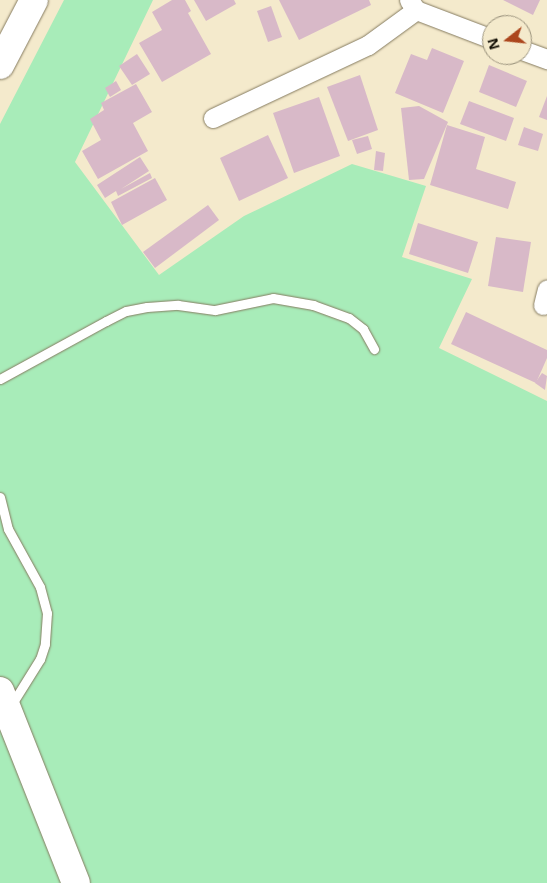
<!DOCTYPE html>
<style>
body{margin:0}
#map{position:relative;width:547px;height:883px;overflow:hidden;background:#f4eacc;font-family:"Open Sans",sans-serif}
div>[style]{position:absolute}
.green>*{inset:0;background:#a8ecb9}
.building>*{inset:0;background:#d8b9c8}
.roads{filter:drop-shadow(0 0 1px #857b60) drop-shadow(0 0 1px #857b60)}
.service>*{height:9px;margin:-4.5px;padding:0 4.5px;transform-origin:4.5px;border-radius:4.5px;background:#fff}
.minor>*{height:19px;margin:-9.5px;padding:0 9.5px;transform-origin:9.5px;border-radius:9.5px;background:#fff}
.motorway>*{height:28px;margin:-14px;padding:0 14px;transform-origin:14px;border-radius:14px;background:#fff}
span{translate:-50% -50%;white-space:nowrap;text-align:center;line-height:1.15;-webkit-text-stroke:4px #f4eacc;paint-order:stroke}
.north{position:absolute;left:482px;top:15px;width:50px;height:50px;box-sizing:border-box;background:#f4eacc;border:1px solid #9a927c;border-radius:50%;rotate:254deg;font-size:14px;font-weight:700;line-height:20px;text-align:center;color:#130f05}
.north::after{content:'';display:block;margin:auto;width:18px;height:22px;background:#ac461d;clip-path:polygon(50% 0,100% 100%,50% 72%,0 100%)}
</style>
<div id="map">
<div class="green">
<div style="clip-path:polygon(64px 0,153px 0,75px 162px,159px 275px,244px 216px,352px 164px,426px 186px,402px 257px,472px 279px,439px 348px,547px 401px,547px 883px,0 883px,0 124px)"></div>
</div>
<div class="building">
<div style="clip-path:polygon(172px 0,185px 0,191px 11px,188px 13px,211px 54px,162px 82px,139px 43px,162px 30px,152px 12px)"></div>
<div style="clip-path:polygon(194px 0,234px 0,236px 4px,206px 21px)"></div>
<div style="clip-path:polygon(279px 0,369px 0,371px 5px,299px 40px)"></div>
<div style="clip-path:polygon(503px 0,540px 0,533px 15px)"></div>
<div style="clip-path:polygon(271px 6px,282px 37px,268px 42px,257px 11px)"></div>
<div style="clip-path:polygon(432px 48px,464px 61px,443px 113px,395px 93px,411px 54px,427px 60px)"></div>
<div style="clip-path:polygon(137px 54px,150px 74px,132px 85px,119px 66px)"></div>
<div style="clip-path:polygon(489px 65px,527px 81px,516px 107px,479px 92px)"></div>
<div style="clip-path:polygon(360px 75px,378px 130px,348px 141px,327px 87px)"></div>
<div style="clip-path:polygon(116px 81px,121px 90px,110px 97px,105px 88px)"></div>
<div style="clip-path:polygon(136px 84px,152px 112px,133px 123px,148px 151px,98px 179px,82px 151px,101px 140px,90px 119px,104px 110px,101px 103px)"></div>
<div style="clip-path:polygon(547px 96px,547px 120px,539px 117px)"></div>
<div style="clip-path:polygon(319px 97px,340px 156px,294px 173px,273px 113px)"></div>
<div style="clip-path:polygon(469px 101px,514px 118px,506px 141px,460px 124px)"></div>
<div style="clip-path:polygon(419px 106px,448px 122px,424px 179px,409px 180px,401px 108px)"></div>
<div style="clip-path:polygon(447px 125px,485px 137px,476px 169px,516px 182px,508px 209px,430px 185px)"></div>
<div style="clip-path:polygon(524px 127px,543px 134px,538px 151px,518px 145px)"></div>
<div style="clip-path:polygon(268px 135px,288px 178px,239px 201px,220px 158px)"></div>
<div style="clip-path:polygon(368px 136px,372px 149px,357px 154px,352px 140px)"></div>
<div style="clip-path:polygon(376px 151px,385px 153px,383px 171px,374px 170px)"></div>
<div style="clip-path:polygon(140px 157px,149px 171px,121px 189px,150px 173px,152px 178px,118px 196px,116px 191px,105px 198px,97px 185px)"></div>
<div style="clip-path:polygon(155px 178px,167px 200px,122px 225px,111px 202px)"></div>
<div style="clip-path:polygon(208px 205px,219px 220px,155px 268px,143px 252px)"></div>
<div style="clip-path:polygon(418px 223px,478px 242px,468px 273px,409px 254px)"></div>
<div style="clip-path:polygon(496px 237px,531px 242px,523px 292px,488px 286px)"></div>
<div style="clip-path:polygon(466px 312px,547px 350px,547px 358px,536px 383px,451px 344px)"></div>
<div style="clip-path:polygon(542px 373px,547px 376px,545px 390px,535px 383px)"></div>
</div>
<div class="roads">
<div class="service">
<div style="left:0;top:379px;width:121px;rotate:-28.7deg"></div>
<div style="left:106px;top:321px;width:22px;rotate:-27deg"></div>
<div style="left:126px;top:311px;width:21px;rotate:-11deg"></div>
<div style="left:147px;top:307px;width:31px;rotate:-4deg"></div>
<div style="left:178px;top:305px;width:37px;rotate:8deg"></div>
<div style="left:215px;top:310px;width:59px;rotate:-11.7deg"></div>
<div style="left:273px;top:298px;width:41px;rotate:9.9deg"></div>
<div style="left:313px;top:305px;width:38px;rotate:20deg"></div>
<div style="left:349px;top:318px;width:18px;rotate:38deg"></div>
<div style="left:363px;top:329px;width:23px;rotate:61deg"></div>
<div style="left:0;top:497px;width:33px;rotate:76deg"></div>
<div style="left:8px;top:529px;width:66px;rotate:61.1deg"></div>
<div style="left:40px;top:587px;width:27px;rotate:75deg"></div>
<div style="left:47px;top:613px;width:31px;rotate:94deg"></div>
<div style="left:45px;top:644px;width:16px;rotate:108deg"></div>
<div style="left:40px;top:659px;width:57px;rotate:122deg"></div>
</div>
<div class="minor">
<div style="left:409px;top:0;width:12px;rotate:55deg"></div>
<div style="left:416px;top:10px;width:81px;rotate:20.9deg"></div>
<div style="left:522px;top:50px;width:27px;rotate:20deg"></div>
<div style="left:213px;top:118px;width:171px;rotate:-25.2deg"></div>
<div style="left:368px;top:45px;width:59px;rotate:-36.1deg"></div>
<div style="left:543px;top:305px;width:16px;rotate:-76deg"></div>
</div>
<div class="motorway">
<div style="left:0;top:65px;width:73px;rotate:-62.4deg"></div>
<div style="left:0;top:691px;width:206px;rotate:68.4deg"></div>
</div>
</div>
<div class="north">N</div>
</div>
